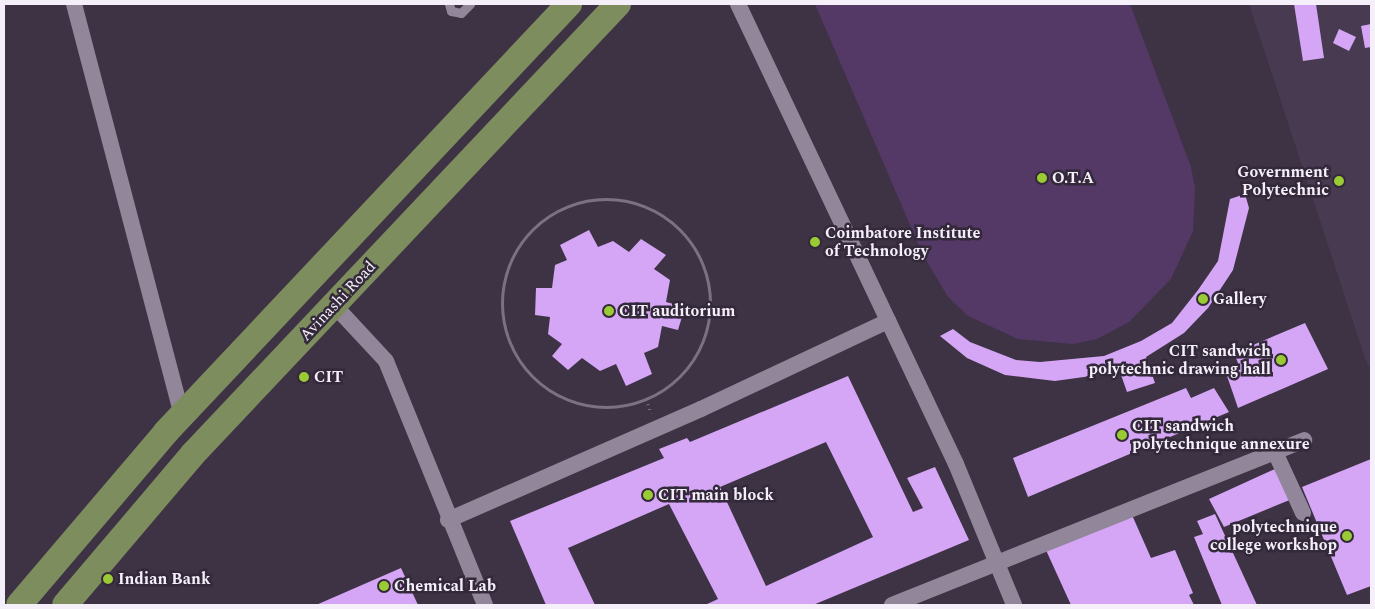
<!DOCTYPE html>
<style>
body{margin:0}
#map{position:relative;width:1375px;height:609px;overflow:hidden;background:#3d3344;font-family:Spectral,serif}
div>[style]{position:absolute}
.built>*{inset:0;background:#483a51}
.green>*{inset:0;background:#543866}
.building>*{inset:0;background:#d5a6f6}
.path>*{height:3px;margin-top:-1.5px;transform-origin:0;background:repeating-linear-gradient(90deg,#7b7281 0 1px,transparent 0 5px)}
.path>.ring{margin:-1.5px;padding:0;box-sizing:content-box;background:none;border:3px solid #7b7281;border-radius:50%}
.lane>*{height:9px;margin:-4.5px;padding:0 4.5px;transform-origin:4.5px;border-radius:4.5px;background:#92869a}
.street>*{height:16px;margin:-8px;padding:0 8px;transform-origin:8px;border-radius:8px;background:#92869a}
.primary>*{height:26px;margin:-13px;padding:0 13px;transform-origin:13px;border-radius:13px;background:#7e8d5d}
.dots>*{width:14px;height:14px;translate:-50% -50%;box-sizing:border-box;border:2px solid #33293a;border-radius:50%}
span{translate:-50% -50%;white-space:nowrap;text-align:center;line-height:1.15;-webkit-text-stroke:5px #33293a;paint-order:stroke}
.poi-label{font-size:16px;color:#f5effa;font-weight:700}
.right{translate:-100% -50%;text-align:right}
.left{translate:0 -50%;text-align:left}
.street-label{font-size:16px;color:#f5effa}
.frame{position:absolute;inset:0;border:5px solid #f5effa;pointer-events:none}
</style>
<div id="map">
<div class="built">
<div style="clip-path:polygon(1249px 4px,1371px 4px,1371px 371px,1365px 358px)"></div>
</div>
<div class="green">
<div style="clip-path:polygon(815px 4px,1130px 4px,1191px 167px,1195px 188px,1193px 231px,1171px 279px,1129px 322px,1097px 339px,1073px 344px,1018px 339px,968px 316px,948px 297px,923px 255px)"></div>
</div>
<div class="building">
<div style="clip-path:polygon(1294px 4px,1316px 4px,1324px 58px,1303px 61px)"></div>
<div style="clip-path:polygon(1371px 24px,1371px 47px,1365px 48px,1361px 26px)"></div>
<div style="clip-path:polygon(1339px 29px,1356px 37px,1349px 51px,1333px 43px)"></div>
<div style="clip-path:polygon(1245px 194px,1249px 208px,1233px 270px,1208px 308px,1184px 333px,1146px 357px,1155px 383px,1127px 392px,1120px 372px,1055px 381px,1005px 375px,967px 358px,940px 336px,953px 329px,970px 342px,1016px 360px,1040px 362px,1104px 356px,1141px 341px,1172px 323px,1198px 290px,1218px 261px,1230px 199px)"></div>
<div style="clip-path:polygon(589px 230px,598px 247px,613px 241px,629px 252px,641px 239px,666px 255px,654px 269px,670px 280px,666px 302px,685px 307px,678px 330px,662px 326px,658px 347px,644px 353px,652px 374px,626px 386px,616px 364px,600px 371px,582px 358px,568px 370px,552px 356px,562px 344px,548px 334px,550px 317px,535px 315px,536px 288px,552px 288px,555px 265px,567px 260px,560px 245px)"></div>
<div style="clip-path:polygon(1305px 323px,1328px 369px,1238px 408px,1226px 373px,1240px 368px,1234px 353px)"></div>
<div style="clip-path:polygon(evenodd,848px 376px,913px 512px,923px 508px,907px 478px,935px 467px,969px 540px,813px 605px,705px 605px,718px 599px,669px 504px,568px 548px,595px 605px,546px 605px,510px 521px,664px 458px,659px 449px,687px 438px,690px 442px,848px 376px,826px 442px,873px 537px,766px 586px,720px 487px,826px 442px)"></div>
<div style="clip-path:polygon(1186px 388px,1191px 398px,1214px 388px,1229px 412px,1028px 497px,1013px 458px)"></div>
<div style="clip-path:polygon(1371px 459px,1371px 586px,1347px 595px,1302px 487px)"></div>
<div style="clip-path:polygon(1275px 469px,1292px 499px,1224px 527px,1209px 499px)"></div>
<div style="clip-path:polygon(1215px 514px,1257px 605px,1222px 605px,1194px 537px,1203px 534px,1197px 521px)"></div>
<div style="clip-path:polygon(1132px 515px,1151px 558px,1175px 550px,1193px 593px,1189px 595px,1194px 605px,1071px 605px,1045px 548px)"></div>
<div style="clip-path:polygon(401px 568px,418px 605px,316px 605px)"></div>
</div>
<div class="path">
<div class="ring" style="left:502px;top:199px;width:205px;height:205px"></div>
<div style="left:646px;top:399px;width:15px;rotate:70deg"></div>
</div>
<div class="lane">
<div style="left:449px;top:4px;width:7px;rotate:74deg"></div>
<div style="left:451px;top:11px;width:10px;rotate:11deg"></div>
<div style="left:461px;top:13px;width:13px;rotate:-45deg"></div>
</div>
<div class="street">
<div style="left:74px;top:4px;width:425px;rotate:75.3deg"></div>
<div style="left:738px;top:4px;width:509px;rotate:64.64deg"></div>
<div style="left:956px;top:464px;width:152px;rotate:67.6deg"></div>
<div style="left:334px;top:305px;width:76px;rotate:47.1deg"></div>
<div style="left:386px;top:361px;width:263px;rotate:67.9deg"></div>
<div style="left:1275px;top:452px;width:67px;rotate:65.3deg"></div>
<div style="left:448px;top:520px;width:276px;rotate:-23.7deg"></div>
<div style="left:701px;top:409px;width:207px;rotate:-25.2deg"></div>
<div style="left:892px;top:605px;width:444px;rotate:-21.8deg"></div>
</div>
<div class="primary">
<div style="left:19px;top:605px;width:227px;rotate:-49.6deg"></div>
<div style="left:166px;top:432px;width:588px;rotate:-46.72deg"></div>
<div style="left:65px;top:605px;width:198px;rotate:-49.7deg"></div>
<div style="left:193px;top:454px;width:619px;rotate:-46.64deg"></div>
</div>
<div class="dots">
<div style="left:1042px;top:178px;background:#9acb34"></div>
<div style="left:1339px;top:181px;background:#9acb34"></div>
<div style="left:815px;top:242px;background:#9acb34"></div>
<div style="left:1203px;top:299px;background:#9acb34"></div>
<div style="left:609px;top:311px;background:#9acb34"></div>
<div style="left:1281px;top:360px;background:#9acb34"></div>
<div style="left:304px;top:377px;background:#9acb34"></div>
<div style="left:1122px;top:435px;background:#9acb34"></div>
<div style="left:648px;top:495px;background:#9acb34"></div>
<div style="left:1347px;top:536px;background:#9acb34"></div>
<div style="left:108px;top:579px;background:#9acb34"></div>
<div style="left:384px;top:586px;background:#9acb34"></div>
</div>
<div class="poi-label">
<span class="right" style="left:1329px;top:181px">Government<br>Polytechnic</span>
<span class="left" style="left:1052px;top:178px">O.T.A</span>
<span class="left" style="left:825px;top:242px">Coimbatore Institute<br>of Technology</span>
<span class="left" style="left:1213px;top:299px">Gallery</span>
<span class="left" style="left:619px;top:311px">CIT auditorium</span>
<span class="right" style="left:1271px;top:360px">CIT sandwich<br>polytechnic drawing hall</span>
<span class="left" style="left:314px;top:377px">CIT</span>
<span class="left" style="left:1132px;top:435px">CIT sandwich<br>polytechnique annexure</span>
<span class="left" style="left:658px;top:495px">CIT main block</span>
<span class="right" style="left:1337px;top:536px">polytechnique<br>college workshop</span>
<span class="left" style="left:118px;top:579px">Indian Bank</span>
<span class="left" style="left:394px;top:586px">Chemical Lab</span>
</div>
<div class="street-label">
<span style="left:338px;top:301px;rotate:-47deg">Avinashi Road</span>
</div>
<div class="frame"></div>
</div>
